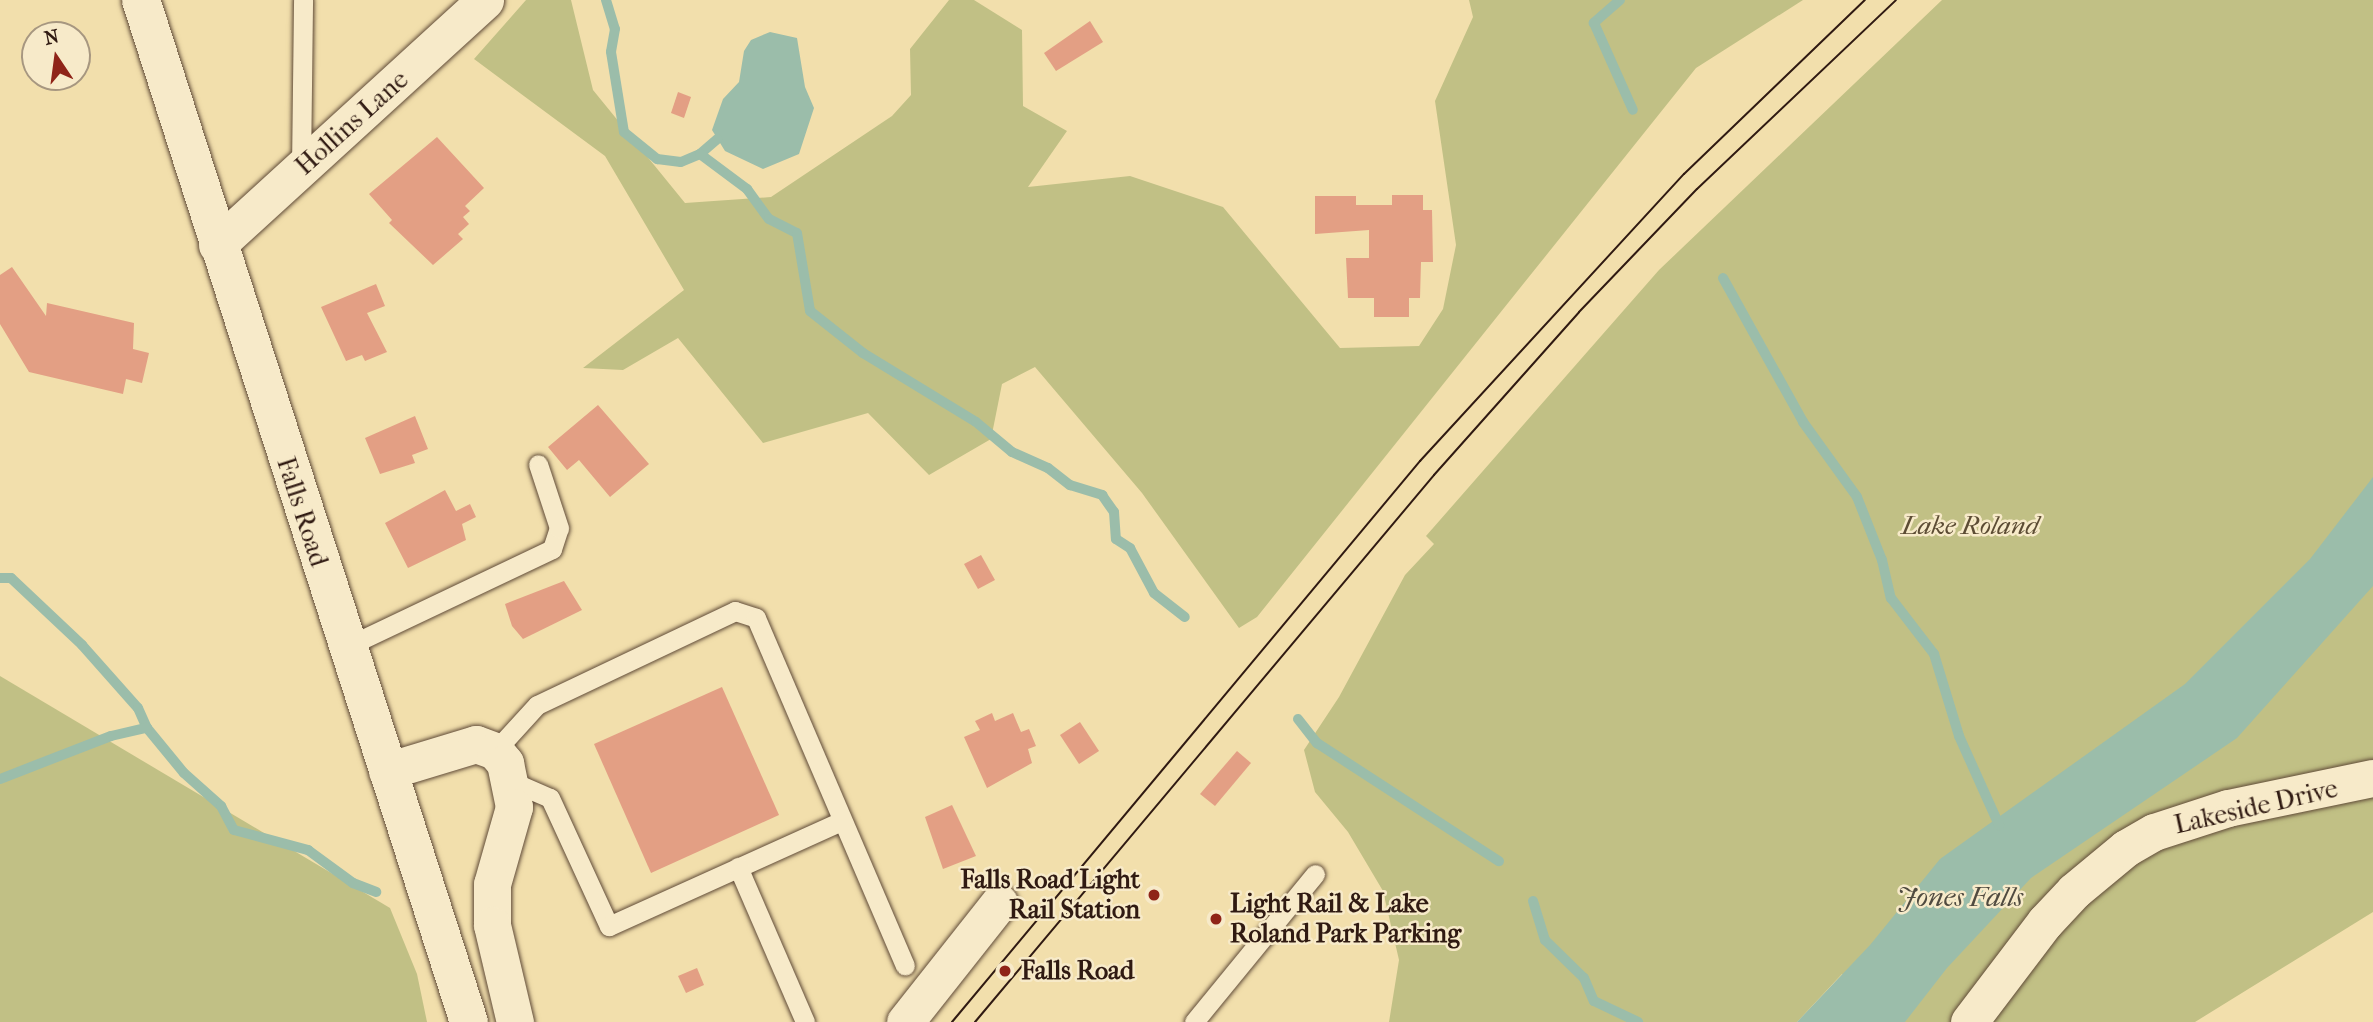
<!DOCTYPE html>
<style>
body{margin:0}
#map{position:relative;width:2373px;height:1022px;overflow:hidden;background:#f2dfac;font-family:"IM FELL French Canon",serif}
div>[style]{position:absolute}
.green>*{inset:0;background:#c1c085}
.water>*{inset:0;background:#9bbdaa}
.stream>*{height:10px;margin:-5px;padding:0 5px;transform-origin:5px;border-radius:5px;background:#9bbdaa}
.building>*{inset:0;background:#e39f84}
.roads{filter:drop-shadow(0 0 2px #604b38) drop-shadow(0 0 2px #604b38)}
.service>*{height:19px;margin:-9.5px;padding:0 9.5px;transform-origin:9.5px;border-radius:9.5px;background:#f7eac9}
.minor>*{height:37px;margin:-18.5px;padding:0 18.5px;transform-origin:18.5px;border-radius:18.5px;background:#f7eac9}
.secondary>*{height:38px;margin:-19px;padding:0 19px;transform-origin:19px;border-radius:19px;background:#f7eac9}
.tram>*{height:2px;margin:-1px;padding:0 1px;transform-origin:1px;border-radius:1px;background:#301a12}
.dots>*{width:19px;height:19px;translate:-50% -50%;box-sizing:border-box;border:4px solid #f7eac9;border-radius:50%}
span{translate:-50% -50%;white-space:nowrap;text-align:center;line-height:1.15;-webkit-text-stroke:5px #f7eac9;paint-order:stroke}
.street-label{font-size:26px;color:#301a12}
.park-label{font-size:26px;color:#5c4c34;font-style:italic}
.poi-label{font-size:26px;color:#301a12;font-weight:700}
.right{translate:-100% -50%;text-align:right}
.left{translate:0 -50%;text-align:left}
.water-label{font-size:28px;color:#504b40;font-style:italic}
.north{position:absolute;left:21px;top:21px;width:70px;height:70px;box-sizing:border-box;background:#f7eac9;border:2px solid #a79780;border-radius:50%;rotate:347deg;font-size:19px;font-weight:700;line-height:28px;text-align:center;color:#301a12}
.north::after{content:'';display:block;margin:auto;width:24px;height:32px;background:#8f2418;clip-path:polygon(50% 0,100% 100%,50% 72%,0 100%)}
</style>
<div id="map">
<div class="green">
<div style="clip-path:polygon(526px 0,571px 0,593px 90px,685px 203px,771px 197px,892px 116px,911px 95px,910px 49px,949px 0,974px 0,1022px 30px,1023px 106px,1067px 131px,1028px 187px,1130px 176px,1223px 207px,1340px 348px,1419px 346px,1443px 309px,1456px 245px,1435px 101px,1473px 17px,1469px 0,1803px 0,1696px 68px,1257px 617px,1239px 628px,1142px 493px,1035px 367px,1002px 384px,991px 439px,929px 475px,868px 413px,763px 443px,678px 338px,623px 370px,583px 368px,684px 290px,605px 156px,474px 59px)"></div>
<div style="clip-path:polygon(1942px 0,2373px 0,2373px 912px,2195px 1022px,1888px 1022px,1842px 974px,1797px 1022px,1389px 1022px,1399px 960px,1383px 891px,1348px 832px,1315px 792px,1304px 750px,1339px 697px,1405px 575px,1434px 544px,1426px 536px,1659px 270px)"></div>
<div style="clip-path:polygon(0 676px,390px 908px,417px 974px,427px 1022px,0 1022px)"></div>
</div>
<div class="water">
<div style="clip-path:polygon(770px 32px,797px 38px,805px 87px,814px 108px,799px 154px,763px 169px,725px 151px,712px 130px,723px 99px,739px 82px,744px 51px,751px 40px)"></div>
<div style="clip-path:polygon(2373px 477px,2373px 586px,2237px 738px,2031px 878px,1947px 968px,1905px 1022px,1797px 1022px,1870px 945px,1940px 859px,2185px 684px,2310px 559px)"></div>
</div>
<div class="stream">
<div style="left:606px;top:0;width:30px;rotate:73deg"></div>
<div style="left:615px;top:29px;width:23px;rotate:100deg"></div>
<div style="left:611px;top:52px;width:81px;rotate:80.8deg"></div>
<div style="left:624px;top:132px;width:43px;rotate:39.3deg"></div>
<div style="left:657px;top:159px;width:24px;rotate:7deg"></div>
<div style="left:681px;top:162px;width:21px;rotate:-23deg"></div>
<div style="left:700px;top:154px;width:23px;rotate:-41deg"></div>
<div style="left:1620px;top:0;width:35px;rotate:139deg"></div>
<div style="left:1594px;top:23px;width:95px;rotate:65.9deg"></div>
<div style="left:700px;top:154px;width:59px;rotate:36.7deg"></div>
<div style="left:747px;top:189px;width:37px;rotate:54deg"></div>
<div style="left:769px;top:219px;width:31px;rotate:27deg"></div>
<div style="left:797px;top:233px;width:79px;rotate:80.5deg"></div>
<div style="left:810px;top:311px;width:68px;rotate:38.4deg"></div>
<div style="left:863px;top:353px;width:132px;rotate:31.4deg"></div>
<div style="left:976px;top:422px;width:47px;rotate:39.8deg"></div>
<div style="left:1012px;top:452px;width:39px;rotate:24deg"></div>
<div style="left:1048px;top:468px;width:28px;rotate:38deg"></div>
<div style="left:1070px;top:485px;width:34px;rotate:17deg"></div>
<div style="left:1102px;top:495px;width:21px;rotate:55deg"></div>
<div style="left:1114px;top:512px;width:27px;rotate:86deg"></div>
<div style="left:1116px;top:539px;width:17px;rotate:33deg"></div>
<div style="left:1130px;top:548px;width:51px;rotate:61.9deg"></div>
<div style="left:1154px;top:593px;width:39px;rotate:38deg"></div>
<div style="left:1723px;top:278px;width:165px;rotate:60.9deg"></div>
<div style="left:1803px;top:422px;width:92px;rotate:54.2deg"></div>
<div style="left:1857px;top:497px;width:68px;rotate:68.4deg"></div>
<div style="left:1882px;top:560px;width:39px;rotate:77deg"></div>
<div style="left:1891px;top:598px;width:71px;rotate:52.5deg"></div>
<div style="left:1934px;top:654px;width:86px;rotate:73deg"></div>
<div style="left:1959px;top:736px;width:98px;rotate:65.8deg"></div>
<div style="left:0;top:578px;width:11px"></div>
<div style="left:11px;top:578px;width:98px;rotate:43.3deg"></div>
<div style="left:82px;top:645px;width:84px;rotate:48.4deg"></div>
<div style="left:138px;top:708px;width:22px;rotate:66deg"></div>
<div style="left:147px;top:728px;width:58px;rotate:50.6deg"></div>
<div style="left:184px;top:773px;width:50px;rotate:41.7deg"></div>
<div style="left:221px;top:806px;width:27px;rotate:62deg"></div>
<div style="left:234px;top:830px;width:77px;rotate:15.1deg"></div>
<div style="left:308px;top:850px;width:56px;rotate:36.3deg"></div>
<div style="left:353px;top:883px;width:25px;rotate:21deg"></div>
<div style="left:1298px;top:719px;width:31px;rotate:52deg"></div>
<div style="left:1317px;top:743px;width:217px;rotate:33deg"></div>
<div style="left:0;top:779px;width:119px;rotate:-21.2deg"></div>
<div style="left:111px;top:736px;width:37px;rotate:-13deg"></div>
<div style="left:1533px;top:901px;width:41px;rotate:72.9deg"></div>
<div style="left:1545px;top:940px;width:54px;rotate:44.3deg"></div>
<div style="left:1584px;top:978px;width:25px;rotate:67deg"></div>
<div style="left:1594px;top:1001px;width:49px;rotate:25.5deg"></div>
</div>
<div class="building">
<div style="clip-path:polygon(1090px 21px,1103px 42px,1056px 71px,1044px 53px)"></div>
<div style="clip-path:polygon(678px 92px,691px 97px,684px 118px,671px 113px)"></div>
<div style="clip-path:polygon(437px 137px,484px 188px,465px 206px,470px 211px,463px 217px,469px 224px,458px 234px,463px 239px,433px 265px,389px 223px,392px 220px,369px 194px)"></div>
<div style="clip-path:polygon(1392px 195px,1423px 195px,1423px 210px,1432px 210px,1433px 262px,1421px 262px,1420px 298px,1409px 298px,1409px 317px,1374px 317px,1374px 298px,1348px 298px,1346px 258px,1369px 258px,1369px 230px,1315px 234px,1315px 196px,1356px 196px,1356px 205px,1392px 205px)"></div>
<div style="clip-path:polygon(12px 267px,46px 316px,47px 303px,134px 323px,133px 349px,149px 353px,142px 383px,126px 379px,123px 394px,29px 372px,0 324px,0 275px)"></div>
<div style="clip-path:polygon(376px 284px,385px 306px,367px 313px,387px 352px,365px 361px,362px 355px,346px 361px,321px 307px)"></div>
<div style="clip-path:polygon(598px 405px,649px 464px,610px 497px,579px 460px,567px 470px,548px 447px)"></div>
<div style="clip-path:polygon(415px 416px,428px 449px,412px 455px,415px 463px,380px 474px,365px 438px)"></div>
<div style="clip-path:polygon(445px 490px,456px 511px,470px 504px,476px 517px,462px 524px,466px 540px,408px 568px,385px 523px)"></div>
<div style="clip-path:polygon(981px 555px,995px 580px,978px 589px,964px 564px)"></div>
<div style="clip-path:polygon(564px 581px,582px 610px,523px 639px,512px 626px,505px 604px)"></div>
<div style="clip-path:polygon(722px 687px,779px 815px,651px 873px,594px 744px)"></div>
<div style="clip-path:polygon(992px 713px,995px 721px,1013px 713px,1021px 732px,1029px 729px,1036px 746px,1028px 749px,1032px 763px,987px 788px,964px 737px,980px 730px,975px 721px)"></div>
<div style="clip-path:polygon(1080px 722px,1099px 751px,1079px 764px,1060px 735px)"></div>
<div style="clip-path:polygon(1237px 751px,1251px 763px,1215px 806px,1200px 794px)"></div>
<div style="clip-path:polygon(952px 805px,976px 856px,943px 869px,925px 817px)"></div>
<div style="clip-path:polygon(697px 968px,704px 985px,686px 993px,678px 976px)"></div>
</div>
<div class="roads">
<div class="service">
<div style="left:301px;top:168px;width:168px;rotate:-89.3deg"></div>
<div style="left:346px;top:647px;width:228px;rotate:-25.4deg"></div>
<div style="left:552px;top:549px;width:22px;rotate:-72deg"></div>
<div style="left:559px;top:528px;width:67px;rotate:-108.2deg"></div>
<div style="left:495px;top:751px;width:62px;rotate:-47.6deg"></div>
<div style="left:537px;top:705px;width:219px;rotate:-25.4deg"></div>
<div style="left:735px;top:611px;width:22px;rotate:18deg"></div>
<div style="left:756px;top:618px;width:378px;rotate:66.8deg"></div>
<div style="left:513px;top:782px;width:40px;rotate:23.4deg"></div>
<div style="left:550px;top:798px;width:141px;rotate:65.3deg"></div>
<div style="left:609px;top:926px;width:256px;rotate:-24.3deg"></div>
<div style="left:738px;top:867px;width:169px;rotate:66.6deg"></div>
<div style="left:1194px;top:1022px;width:191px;rotate:-50.7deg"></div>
</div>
<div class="minor">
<div style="left:217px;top:245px;width:363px;rotate:-42.4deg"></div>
<div style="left:387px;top:771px;width:93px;rotate:-16.9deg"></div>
<div style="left:476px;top:744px;width:20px;rotate:20deg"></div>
<div style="left:495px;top:751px;width:16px;rotate:50deg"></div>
<div style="left:505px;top:763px;width:45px;rotate:78.4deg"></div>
<div style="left:514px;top:807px;width:80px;rotate:105.9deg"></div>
<div style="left:492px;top:884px;width:41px;rotate:90deg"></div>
<div style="left:492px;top:925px;width:100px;rotate:76.7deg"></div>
<div style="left:905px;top:1022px;width:152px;rotate:-51.7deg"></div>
<div style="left:1969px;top:1022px;width:126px;rotate:-52.8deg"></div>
<div style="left:2045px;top:922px;width:42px;rotate:-46.9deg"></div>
<div style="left:2074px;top:891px;width:67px;rotate:-39.6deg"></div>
<div style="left:2126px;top:848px;width:32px;rotate:-30deg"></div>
<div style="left:2154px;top:832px;width:78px;rotate:-18deg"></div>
<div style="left:2228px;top:808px;width:148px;rotate:-11.7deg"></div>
</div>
<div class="secondary">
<div style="left:141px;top:0;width:1073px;rotate:72.21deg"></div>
</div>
</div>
<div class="tram">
<div style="left:952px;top:1022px;width:731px;rotate:-50.16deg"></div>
<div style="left:1420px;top:461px;width:390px;rotate:-47.4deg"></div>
<div style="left:1684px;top:174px;width:251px;rotate:-43.9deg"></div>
<div style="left:975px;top:1022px;width:714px;rotate:-50deg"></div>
<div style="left:1434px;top:475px;width:218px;rotate:-48.3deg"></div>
<div style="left:1579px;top:312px;width:170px;rotate:-46.2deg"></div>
<div style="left:1697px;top:189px;width:274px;rotate:-43.5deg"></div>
</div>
<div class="dots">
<div style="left:1154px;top:895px;background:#8f2418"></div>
<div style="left:1216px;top:919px;background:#8f2418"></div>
<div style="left:1005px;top:971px;background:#8f2418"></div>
</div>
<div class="street-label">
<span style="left:352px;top:123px;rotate:-42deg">Hollins Lane</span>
<span style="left:302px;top:512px;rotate:72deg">Falls Road</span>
<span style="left:2256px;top:807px;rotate:-13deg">Lakeside Drive</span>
</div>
<div class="park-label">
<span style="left:1970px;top:526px">Lake Roland</span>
</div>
<div class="poi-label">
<span class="right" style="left:1140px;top:895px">Falls Road Light<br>Rail Station</span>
<span class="left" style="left:1230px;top:919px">Light Rail &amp; Lake<br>Roland Park Parking</span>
<span class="left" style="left:1021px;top:971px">Falls Road</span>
</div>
<div class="water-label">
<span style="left:1960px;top:897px">Jones Falls</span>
</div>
<div class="north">N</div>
</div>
